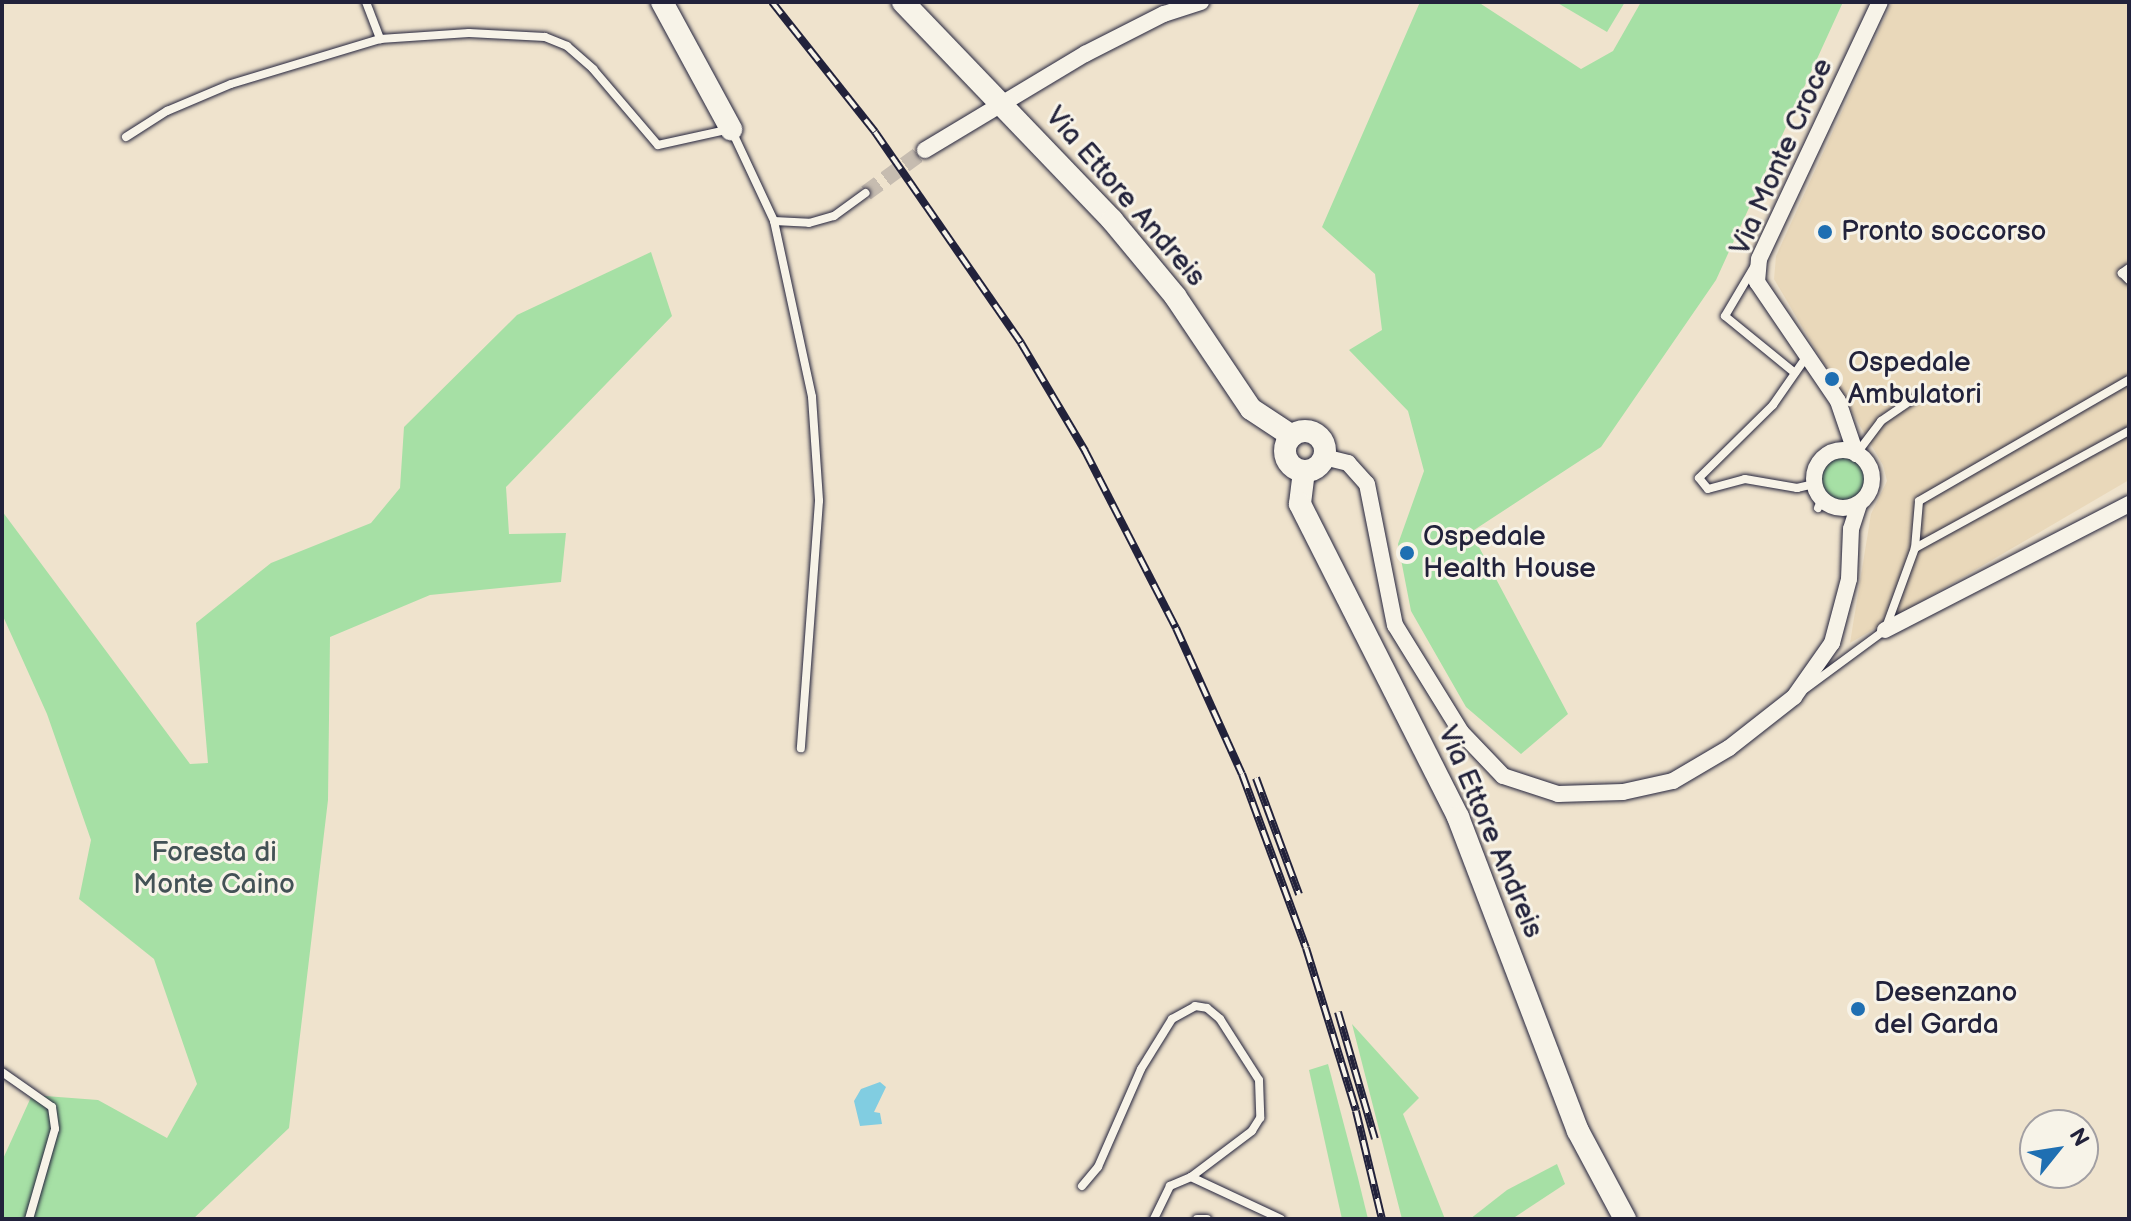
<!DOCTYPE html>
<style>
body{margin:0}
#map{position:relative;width:2131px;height:1221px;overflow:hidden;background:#efe3cd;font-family:"Balsamiq Sans",sans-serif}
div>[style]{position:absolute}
.built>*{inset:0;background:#e9d8ba}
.green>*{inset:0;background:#a6e0a5}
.round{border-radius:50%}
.water>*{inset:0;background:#81cde1}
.street-tunnel>*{height:16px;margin-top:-8px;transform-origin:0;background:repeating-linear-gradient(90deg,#c6bcb0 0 16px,transparent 0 24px)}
.roads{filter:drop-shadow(0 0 2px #22223b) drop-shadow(0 0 2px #22223b)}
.lane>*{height:8px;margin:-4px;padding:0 4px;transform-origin:4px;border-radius:4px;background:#f7f3e8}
.street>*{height:16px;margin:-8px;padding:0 8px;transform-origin:8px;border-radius:8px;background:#f7f3e8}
.street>.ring{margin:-8px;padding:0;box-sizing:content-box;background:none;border:16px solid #f7f3e8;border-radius:50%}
.secondary>*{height:22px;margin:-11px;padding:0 11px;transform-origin:11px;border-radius:11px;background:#f7f3e8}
.secondary>.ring{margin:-11px;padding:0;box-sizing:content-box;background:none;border:22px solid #f7f3e8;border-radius:50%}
.rail>*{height:8px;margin-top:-4px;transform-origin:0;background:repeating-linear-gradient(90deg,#f7f3e8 0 15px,#22223b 0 30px);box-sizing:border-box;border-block:2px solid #22223b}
.dots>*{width:22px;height:22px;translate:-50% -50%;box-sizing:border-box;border:4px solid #f7f3e8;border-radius:50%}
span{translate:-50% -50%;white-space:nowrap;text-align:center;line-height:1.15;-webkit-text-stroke:6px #f7f3e8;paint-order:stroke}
.street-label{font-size:28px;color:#22223b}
.poi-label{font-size:28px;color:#22223b}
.left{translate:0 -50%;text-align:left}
.park-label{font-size:28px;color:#435256}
.frame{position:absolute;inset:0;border:4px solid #22223b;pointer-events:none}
.north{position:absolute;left:2019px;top:1109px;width:80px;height:80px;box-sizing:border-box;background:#f7f3e8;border:2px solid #a29fa3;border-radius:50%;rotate:60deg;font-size:22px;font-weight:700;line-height:32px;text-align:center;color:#22223b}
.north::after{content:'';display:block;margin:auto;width:28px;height:36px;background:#1f6fb2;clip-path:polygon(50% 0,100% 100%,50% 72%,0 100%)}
</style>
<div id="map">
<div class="built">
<div style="clip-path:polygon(1892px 2px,2129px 2px,2129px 480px,1850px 643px,1871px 514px,1887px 481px,1883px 465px,1774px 279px,1776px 256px)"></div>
</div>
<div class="green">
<div style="clip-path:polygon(1420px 2px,1478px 2px,1581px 69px,1613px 51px,1641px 2px,1843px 2px,1716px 280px,1601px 447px,1471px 532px,1568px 714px,1521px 754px,1466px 707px,1411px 611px,1398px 544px,1424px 471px,1408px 411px,1349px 350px,1382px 330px,1375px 274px,1322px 227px)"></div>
<div style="clip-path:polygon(1556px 2px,1625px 2px,1607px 32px)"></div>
<div style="clip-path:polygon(651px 252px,672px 316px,506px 487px,509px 534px,566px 533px,561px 582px,430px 595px,330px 637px,328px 800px,289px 1128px,193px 1219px,2px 1219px,2px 1161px,32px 1095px,98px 1100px,167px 1138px,197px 1084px,154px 959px,79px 899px,91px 840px,47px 714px,2px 614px,2px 511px,190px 764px,208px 763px,196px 623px,271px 563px,371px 523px,400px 488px,404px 427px,517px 315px)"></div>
<div class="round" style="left:1822px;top:458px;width:42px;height:42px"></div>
<div style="clip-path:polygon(1352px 1024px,1419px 1098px,1403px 1114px,1445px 1219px,1402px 1219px)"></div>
<div style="clip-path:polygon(1328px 1064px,1358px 1178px,1368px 1219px,1342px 1219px,1309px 1070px)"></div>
<div style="clip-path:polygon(1557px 1164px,1565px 1184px,1512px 1219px,1470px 1219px,1507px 1190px)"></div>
</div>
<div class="water">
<div style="clip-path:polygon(880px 1082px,886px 1087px,874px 1112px,880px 1113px,882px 1124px,860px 1126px,854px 1101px,861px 1089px)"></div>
</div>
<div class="street-tunnel">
<div style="left:866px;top:193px;width:73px;rotate:-36.1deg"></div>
</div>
<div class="roads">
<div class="lane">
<div style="left:366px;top:2px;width:40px;rotate:69deg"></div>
<div style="left:126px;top:137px;width:49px;rotate:-32.4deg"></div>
<div style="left:167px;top:111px;width:69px;rotate:-22.9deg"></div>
<div style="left:231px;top:84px;width:156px;rotate:-16.8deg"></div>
<div style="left:380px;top:39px;width:89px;rotate:-3.9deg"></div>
<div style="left:469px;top:33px;width:76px;rotate:3deg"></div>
<div style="left:545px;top:37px;width:24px;rotate:22deg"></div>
<div style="left:567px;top:46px;width:35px;rotate:41deg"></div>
<div style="left:593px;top:69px;width:100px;rotate:49.5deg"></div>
<div style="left:658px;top:145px;width:75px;rotate:-12.4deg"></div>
<div style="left:731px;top:129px;width:102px;rotate:64.9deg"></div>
<div style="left:774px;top:221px;width:35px;rotate:3deg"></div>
<div style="left:809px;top:223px;width:26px;rotate:-16deg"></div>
<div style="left:834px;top:216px;width:39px;rotate:-36deg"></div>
<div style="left:774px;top:221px;width:180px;rotate:77.8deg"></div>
<div style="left:812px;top:397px;width:104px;rotate:86.1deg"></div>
<div style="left:819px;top:501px;width:248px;rotate:94.2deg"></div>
<div style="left:1754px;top:267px;width:57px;rotate:120.6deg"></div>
<div style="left:1725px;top:316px;width:90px;rotate:39.2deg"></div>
<div style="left:2129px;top:268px;width:9px;rotate:144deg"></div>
<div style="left:2122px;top:273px;width:10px;rotate:45deg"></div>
<div style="left:1807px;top:356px;width:60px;rotate:124.8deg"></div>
<div style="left:1773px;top:405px;width:104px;rotate:135.4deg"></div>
<div style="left:1699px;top:478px;width:14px;rotate:51deg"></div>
<div style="left:1708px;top:489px;width:38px;rotate:-15deg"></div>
<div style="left:1745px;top:479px;width:53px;rotate:9.8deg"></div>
<div style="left:1797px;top:488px;width:18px;rotate:-13deg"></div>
<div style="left:1857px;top:453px;width:40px;rotate:-53deg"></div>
<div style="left:1881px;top:421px;width:42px;rotate:-34.4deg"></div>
<div style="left:1818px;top:508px;width:10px;rotate:-66deg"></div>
<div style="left:1915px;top:548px;width:244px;rotate:-28.7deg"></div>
<div style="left:1805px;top:689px;width:99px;rotate:-36.4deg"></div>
<div style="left:1885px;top:630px;width:87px;rotate:-69.9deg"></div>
<div style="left:1915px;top:548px;width:47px;rotate:-85.1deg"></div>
<div style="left:1919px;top:501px;width:242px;rotate:-30deg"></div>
<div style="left:2px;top:1072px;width:61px;rotate:35deg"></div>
<div style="left:52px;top:1107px;width:22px;rotate:82deg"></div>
<div style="left:55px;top:1129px;width:94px;rotate:106.1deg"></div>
<div style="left:1191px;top:1177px;width:99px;rotate:25deg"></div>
<div style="left:1082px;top:1186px;width:25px;rotate:-50deg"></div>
<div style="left:1098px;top:1167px;width:107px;rotate:-66.3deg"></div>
<div style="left:1141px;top:1069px;width:59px;rotate:-58.2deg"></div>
<div style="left:1172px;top:1019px;width:26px;rotate:-29deg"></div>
<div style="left:1195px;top:1006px;width:12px;rotate:9deg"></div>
<div style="left:1207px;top:1008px;width:17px;rotate:40deg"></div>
<div style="left:1220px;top:1019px;width:72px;rotate:57.4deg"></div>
<div style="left:1259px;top:1080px;width:38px;rotate:88deg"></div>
<div style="left:1260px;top:1118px;width:15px;rotate:122deg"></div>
<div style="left:1252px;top:1131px;width:76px;rotate:143deg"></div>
<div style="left:1191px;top:1177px;width:23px;rotate:157deg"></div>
<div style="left:1170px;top:1186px;width:37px;rotate:116deg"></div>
<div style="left:1197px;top:1219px;width:10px"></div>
</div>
<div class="street">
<div style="left:925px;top:150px;width:187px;rotate:-31deg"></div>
<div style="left:1085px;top:54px;width:89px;rotate:-26.9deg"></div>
<div style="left:1164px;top:14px;width:39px;rotate:-18deg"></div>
<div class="ring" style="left:1814px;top:450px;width:42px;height:42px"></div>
<div style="left:1856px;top:454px;width:56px;rotate:-108.8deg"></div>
<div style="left:1838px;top:401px;width:144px;rotate:-124.2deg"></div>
<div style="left:1757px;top:282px;width:23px;rotate:-85deg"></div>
<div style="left:1759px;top:259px;width:284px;rotate:-64.8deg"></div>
<div style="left:1324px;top:457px;width:25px;rotate:14deg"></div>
<div style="left:1348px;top:463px;width:28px;rotate:48deg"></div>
<div style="left:1367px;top:484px;width:144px;rotate:78.8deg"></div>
<div style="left:1395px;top:625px;width:126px;rotate:58.3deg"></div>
<div style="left:1461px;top:732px;width:61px;rotate:46.3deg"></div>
<div style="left:1503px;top:776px;width:58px;rotate:18.1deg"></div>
<div style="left:1558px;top:794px;width:65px;rotate:-1.8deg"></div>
<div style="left:1623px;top:792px;width:51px;rotate:-12.4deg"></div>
<div style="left:1673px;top:781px;width:65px;rotate:-30.5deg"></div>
<div style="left:1729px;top:748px;width:83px;rotate:-38.1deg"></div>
<div style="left:1794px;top:697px;width:66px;rotate:-54.9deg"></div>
<div style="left:1832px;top:643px;width:66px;rotate:-75.1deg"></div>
<div style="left:1849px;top:579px;width:50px;rotate:-87.7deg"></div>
<div style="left:1851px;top:529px;width:26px;rotate:-72deg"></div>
<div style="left:1885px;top:630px;width:275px;rotate:-27.3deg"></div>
</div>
<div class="secondary">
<div style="left:662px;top:2px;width:145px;rotate:61.5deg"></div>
<div style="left:903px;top:2px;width:302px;rotate:46.2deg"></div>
<div style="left:1112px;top:220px;width:99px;rotate:50.3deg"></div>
<div style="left:1175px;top:296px;width:136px;rotate:56.1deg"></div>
<div style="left:1251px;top:409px;width:49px;rotate:33.4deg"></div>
<div class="ring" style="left:1285px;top:431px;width:18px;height:18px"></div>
<div style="left:1304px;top:471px;width:33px;rotate:97deg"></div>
<div style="left:1300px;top:504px;width:351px;rotate:63.2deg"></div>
<div style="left:1458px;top:817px;width:336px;rotate:69.1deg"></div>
<div style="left:1578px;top:1131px;width:100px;rotate:61.9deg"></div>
</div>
</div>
<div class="rail">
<div style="left:772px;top:2px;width:166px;rotate:51.6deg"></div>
<div style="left:875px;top:132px;width:257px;rotate:55.3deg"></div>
<div style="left:1021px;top:343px;width:126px;rotate:59.3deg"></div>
<div style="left:1085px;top:451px;width:199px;rotate:62.8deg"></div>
<div style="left:1176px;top:628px;width:160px;rotate:65.7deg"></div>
<div style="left:1242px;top:774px;width:185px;rotate:69.8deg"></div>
<div style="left:1306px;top:948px;width:170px;rotate:72.9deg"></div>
<div style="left:1356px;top:1111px;width:111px;rotate:76.5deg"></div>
<div style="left:1256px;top:778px;width:124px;rotate:69.7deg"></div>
<div style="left:1338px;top:1012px;width:132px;rotate:73.8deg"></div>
</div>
<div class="dots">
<div style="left:1825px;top:232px;background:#1f6fb2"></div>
<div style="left:1832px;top:379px;background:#1f6fb2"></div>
<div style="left:1407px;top:553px;background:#1f6fb2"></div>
<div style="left:1858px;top:1009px;background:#1f6fb2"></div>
</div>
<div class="street-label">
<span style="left:1782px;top:157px;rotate:-66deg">Via Monte Croce</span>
<span style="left:1125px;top:197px;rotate:49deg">Via Ettore Andreis</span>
<span style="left:1490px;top:832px;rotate:67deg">Via Ettore Andreis</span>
</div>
<div class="poi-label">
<span class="left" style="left:1841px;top:232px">Pronto soccorso</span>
<span class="left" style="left:1848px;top:379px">Ospedale<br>Ambulatori</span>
<span class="left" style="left:1423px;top:553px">Ospedale<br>Health House</span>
<span class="left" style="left:1874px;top:1009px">Desenzano<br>del Garda</span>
</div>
<div class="park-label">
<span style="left:214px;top:869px">Foresta di<br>Monte Caino</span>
</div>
<div class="frame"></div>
<div class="north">N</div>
</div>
